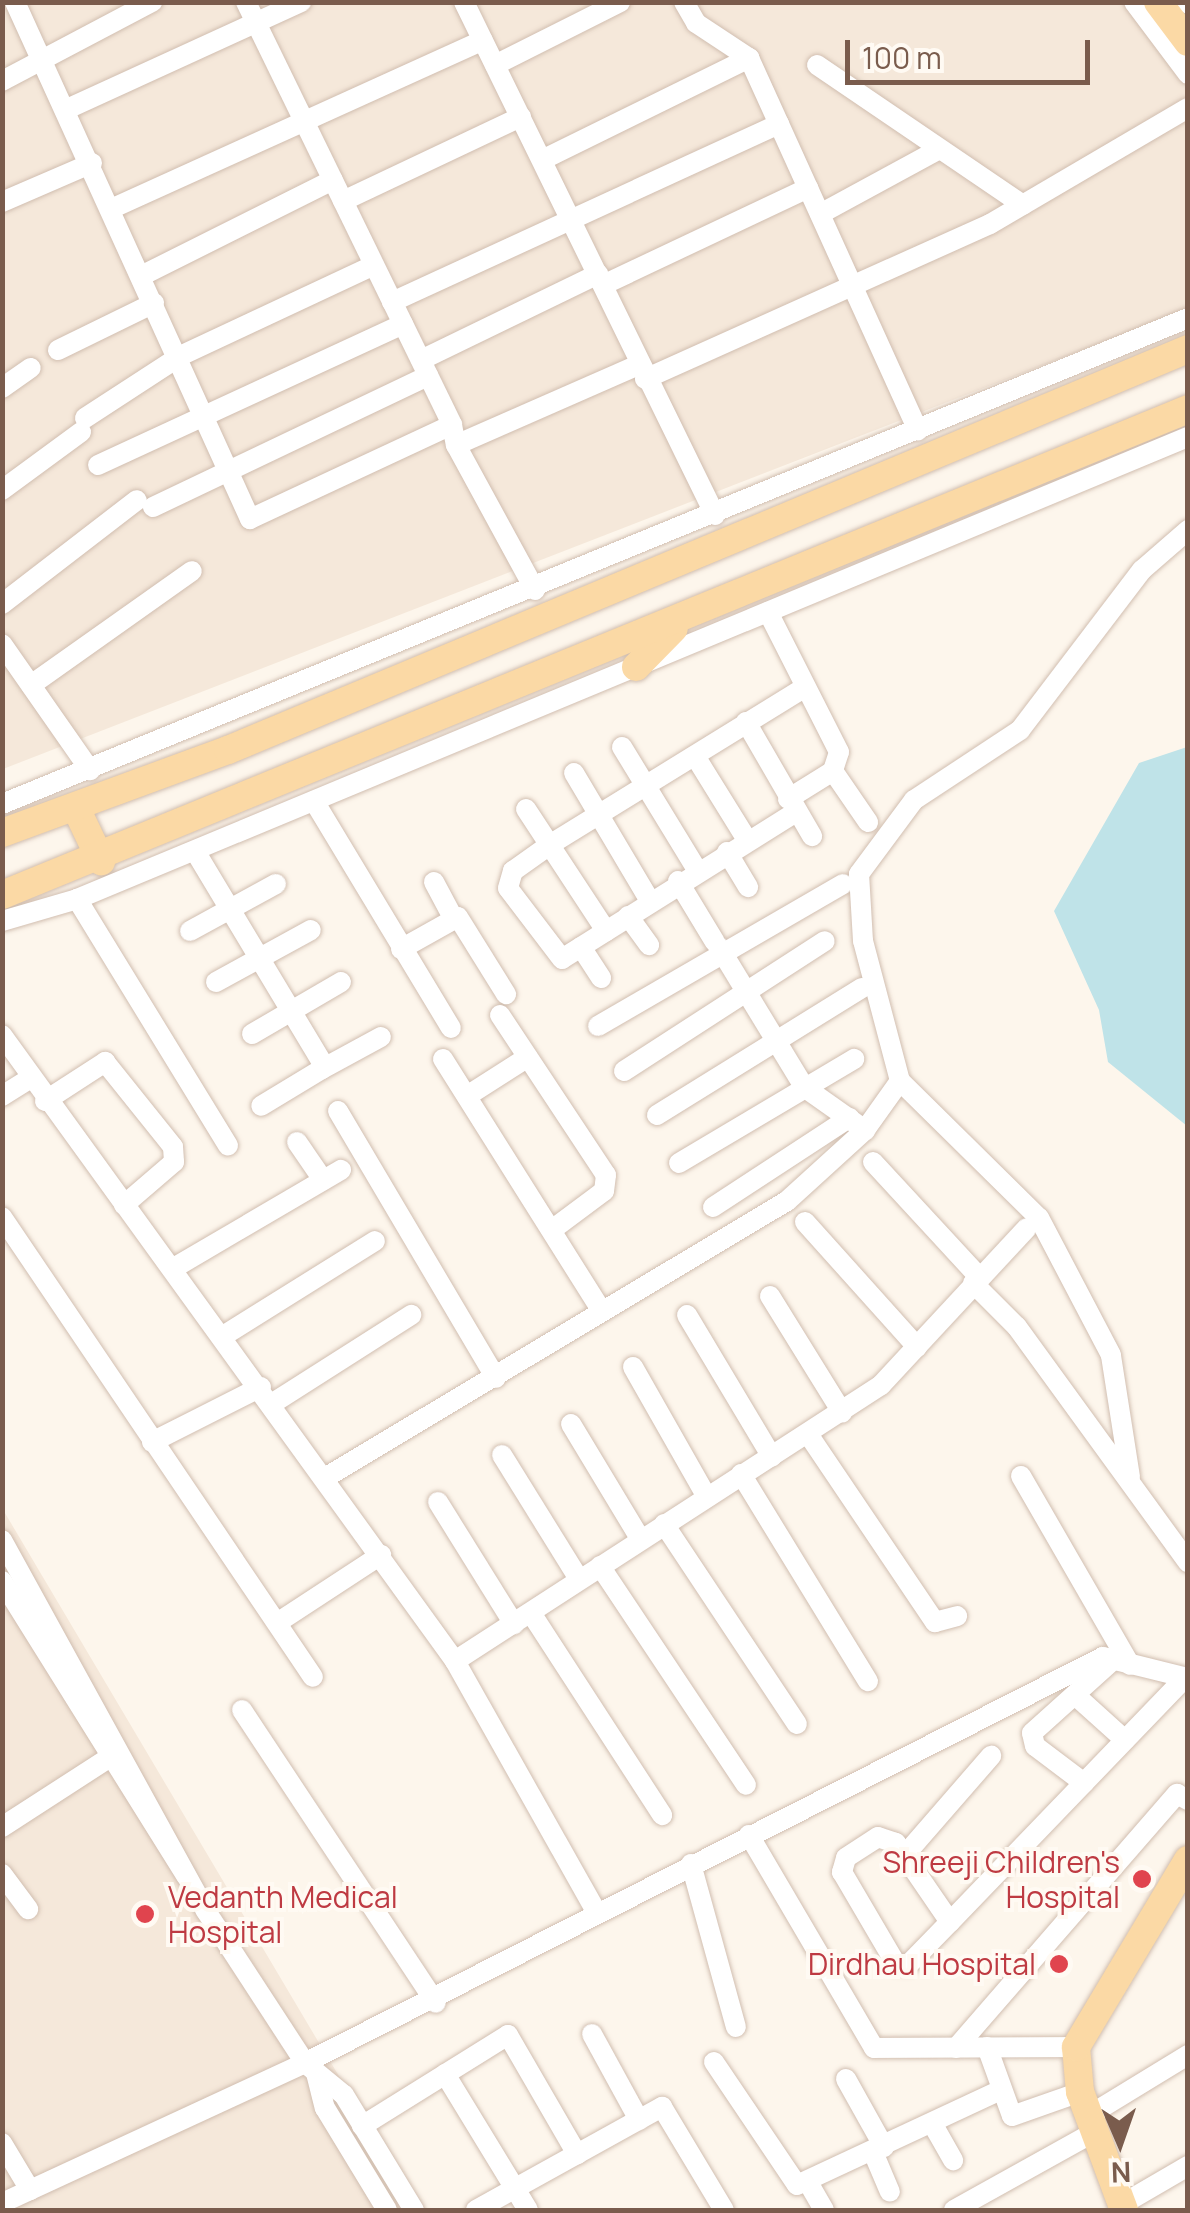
<!DOCTYPE html>
<style>
body{margin:0}
#map{position:relative;width:1190px;height:2213px;overflow:hidden;background:#fdf6ec;font-family:Manrope,sans-serif}
div>[style]{position:absolute}
.residential>*{inset:0;background:#f5e8da}
.water>*{inset:0;background:#bfe3e8}
.roads{filter:drop-shadow(0 0 2px #d1beb0) drop-shadow(0 0 2px #d1beb0)}
.minor>*{height:20px;margin:-10px;padding:0 10px;transform-origin:10px;border-radius:10px;background:#fff}
.major>*{height:28px;margin:-14px;padding:0 14px;transform-origin:14px;border-radius:14px;background:#fbd9a5}
.dots>*{width:28px;height:28px;translate:-50% -50%;box-sizing:border-box;border:5px solid #fffaf3;border-radius:50%}
span{translate:-50% -50%;white-space:nowrap;text-align:center;line-height:1.15;-webkit-text-stroke:8px #fffaf3;paint-order:stroke}
.health-label{font-size:30px;color:#be3a42}
.right{translate:-100% -50%;text-align:right}
.left{translate:0 -50%;text-align:left}
.frame{position:absolute;inset:0;border:5px solid #7a5c4d;pointer-events:none}
.north{position:absolute;left:1070px;top:2093px;width:100px;height:100px;-webkit-text-stroke:8px #fffaf3;paint-order:stroke;rotate:178deg;font-size:28px;font-weight:700;line-height:40px;text-align:center;color:#7a5c4d}
.north::after{content:'';display:block;margin:auto;width:35px;height:45px;background:#7a5c4d;clip-path:polygon(50% 0,100% 100%,50% 72%,0 100%)}
.scale{position:absolute;left:845px;top:40px;width:245px;height:45px;box-sizing:border-box;border:5px solid #7a5c4d;border-top:0;padding-left:12px;font-size:30px;line-height:35px;white-space:nowrap;color:#7a5c4d;-webkit-text-stroke:8px #fffaf3;paint-order:stroke}
</style>
<div id="map">
<div class="residential">
<div style="clip-path:polygon(3px 3px,1187px 3px,1187px 309px,3px 769px)"></div>
<div style="clip-path:polygon(2px 1508px,325px 2053px,420px 2210px,3px 2210px)"></div>
</div>
<div class="water">
<div style="clip-path:polygon(1187px 747px,1188px 747px,1187px 1126px,1108px 1062px,1099px 1010px,1054px 911px,1139px 763px)"></div>
</div>
<div class="roads">
<div class="minor">
<div style="left:15px;top:2px;width:568px;rotate:65.56deg"></div>
<div style="left:250px;top:519px;width:223px;rotate:-25deg"></div>
<div style="left:452px;top:425px;width:20px;rotate:79deg"></div>
<div style="left:456px;top:445px;width:199px;rotate:-23.7deg"></div>
<div style="left:246px;top:2px;width:470px;rotate:64deg"></div>
<div style="left:464px;top:2px;width:571px;rotate:63.93deg"></div>
<div style="left:684px;top:2px;width:24px;rotate:60deg"></div>
<div style="left:696px;top:23px;width:64px;rotate:33.4deg"></div>
<div style="left:1134px;top:2px;width:90px;rotate:53.1deg"></div>
<div style="left:1187px;top:2px;width:2px;rotate:63deg"></div>
<div style="left:495px;top:65px;width:140px;rotate:-26.7deg"></div>
<div style="left:817px;top:65px;width:249px;rotate:34.2deg"></div>
<div style="left:2px;top:81px;width:170px;rotate:-27.8deg"></div>
<div style="left:65px;top:110px;width:260px;rotate:-24.6deg"></div>
<div style="left:542px;top:160px;width:231px;rotate:-26.2deg"></div>
<div style="left:749px;top:58px;width:409px;rotate:65.6deg"></div>
<div style="left:343px;top:201px;width:197px;rotate:-25.3deg"></div>
<div style="left:2px;top:202px;width:98px;rotate:-23.4deg"></div>
<div style="left:113px;top:208px;width:406px;rotate:-24.4deg"></div>
<div style="left:820px;top:214px;width:134px;rotate:-28.5deg"></div>
<div style="left:145px;top:274px;width:210px;rotate:-26.6deg"></div>
<div style="left:603px;top:285px;width:227px;rotate:-25.3deg"></div>
<div style="left:392px;top:302px;width:426px;rotate:-24.7deg"></div>
<div style="left:58px;top:350px;width:107px;rotate:-26.1deg"></div>
<div style="left:421px;top:360px;width:197px;rotate:-25.9deg"></div>
<div style="left:645px;top:379px;width:378px;rotate:-24.2deg"></div>
<div style="left:990px;top:224px;width:229px;rotate:-30.4deg"></div>
<div style="left:2px;top:388px;width:35px;rotate:-35deg"></div>
<div style="left:85px;top:418px;width:113px;rotate:-33.1deg"></div>
<div style="left:180px;top:356px;width:214px;rotate:-25.1deg"></div>
<div style="left:456px;top:445px;width:165px;rotate:61.4deg"></div>
<div style="left:98px;top:465px;width:336px;rotate:-24.8deg"></div>
<div style="left:2px;top:490px;width:98px;rotate:-36.3deg"></div>
<div style="left:153px;top:507px;width:305px;rotate:-25.5deg"></div>
<div style="left:2px;top:604px;width:170px;rotate:-37.6deg"></div>
<div style="left:768px;top:612px;width:157px;rotate:63.1deg"></div>
<div style="left:839px;top:752px;width:20px;rotate:108deg"></div>
<div style="left:833px;top:771px;width:53px;rotate:148.1deg"></div>
<div style="left:2px;top:644px;width:154px;rotate:55.1deg"></div>
<div style="left:31px;top:685px;width:197px;rotate:-35.3deg"></div>
<div style="left:746px;top:722px;width:132px;rotate:59.9deg"></div>
<div style="left:622px;top:747px;width:144px;rotate:58.6deg"></div>
<div style="left:695px;top:756px;width:99px;rotate:58.2deg"></div>
<div style="left:833px;top:771px;width:62px;rotate:55.5deg"></div>
<div style="left:574px;top:773px;width:149px;rotate:59.3deg"></div>
<div style="left:314px;top:801px;width:265px;rotate:58.9deg"></div>
<div style="left:2px;top:804px;width:1282px;rotate:-22.28deg"></div>
<div style="left:526px;top:809px;width:146px;rotate:56.7deg"></div>
<div style="left:796px;top:812px;width:276px;rotate:147.9deg"></div>
<div style="left:562px;top:959px;width:89px;rotate:-127.3deg"></div>
<div style="left:508px;top:888px;width:18px;rotate:-74deg"></div>
<div style="left:513px;top:871px;width:47px;rotate:-35.4deg"></div>
<div style="left:551px;top:844px;width:299px;rotate:-31.7deg"></div>
<div style="left:195px;top:851px;width:245px;rotate:59deg"></div>
<div style="left:321px;top:1061px;width:8px;rotate:83deg"></div>
<div style="left:322px;top:1069px;width:71px;rotate:148.8deg"></div>
<div style="left:727px;top:852px;width:41px;rotate:59deg"></div>
<div style="left:678px;top:881px;width:71px;rotate:58.8deg"></div>
<div style="left:434px;top:882px;width:40px;rotate:62deg"></div>
<div style="left:77px;top:899px;width:289px;rotate:58.5deg"></div>
<div style="left:628px;top:916px;width:36px;rotate:54deg"></div>
<div style="left:2px;top:921px;width:78px;rotate:-16.3deg"></div>
<div style="left:77px;top:899px;width:1203px;rotate:-22.58deg"></div>
<div style="left:190px;top:931px;width:98px;rotate:-28.7deg"></div>
<div style="left:581px;top:947px;width:37px;rotate:57deg"></div>
<div style="left:719px;top:947px;width:164px;rotate:58.7deg"></div>
<div style="left:804px;top:1087px;width:75px;rotate:35.2deg"></div>
<div style="left:401px;top:949px;width:65px;rotate:-29.3deg"></div>
<div style="left:458px;top:917px;width:91px;rotate:58.1deg"></div>
<div style="left:216px;top:982px;width:108px;rotate:-28.7deg"></div>
<div style="left:500px;top:1015px;width:192px;rotate:56.5deg"></div>
<div style="left:606px;top:1175px;width:16px;rotate:97deg"></div>
<div style="left:604px;top:1191px;width:64px;rotate:143.3deg"></div>
<div style="left:598px;top:1026px;width:283px;rotate:-30.1deg"></div>
<div style="left:252px;top:1034px;width:103px;rotate:-30.3deg"></div>
<div style="left:2px;top:1035px;width:773px;rotate:54.11deg"></div>
<div style="left:455px;top:1661px;width:287px;rotate:60.6deg"></div>
<div style="left:443px;top:1059px;width:294px;rotate:57.8deg"></div>
<div style="left:322px;top:1069px;width:67px;rotate:-28.5deg"></div>
<div style="left:624px;top:1071px;width:239px;rotate:-32.9deg"></div>
<div style="left:2px;top:1096px;width:32px;rotate:-32deg"></div>
<div style="left:467px;top:1096px;width:72px;rotate:-32.6deg"></div>
<div style="left:45px;top:1101px;width:72px;rotate:-33deg"></div>
<div style="left:105px;top:1062px;width:109px;rotate:51.3deg"></div>
<div style="left:173px;top:1147px;width:15px;rotate:86deg"></div>
<div style="left:174px;top:1162px;width:66px;rotate:139.3deg"></div>
<div style="left:338px;top:1111px;width:310px;rotate:59.4deg"></div>
<div style="left:657px;top:1115px;width:241px;rotate:-31.8deg"></div>
<div style="left:297px;top:1142px;width:46px;rotate:55.6deg"></div>
<div style="left:873px;top:1162px;width:156px;rotate:47.3deg"></div>
<div style="left:679px;top:1163px;width:204px;rotate:-30.7deg"></div>
<div style="left:713px;top:1207px;width:163px;rotate:-33.2deg"></div>
<div style="left:2px;top:1217px;width:555px;rotate:55.94deg"></div>
<div style="left:805px;top:1222px;width:168px;rotate:48.1deg"></div>
<div style="left:172px;top:1269px;width:196px;rotate:-30.4deg"></div>
<div style="left:973px;top:1283px;width:62px;rotate:45deg"></div>
<div style="left:1017px;top:1327px;width:291px;rotate:54deg"></div>
<div style="left:770px;top:1296px;width:137px;rotate:58.2deg"></div>
<div style="left:687px;top:1315px;width:165px;rotate:59.1deg"></div>
<div style="left:223px;top:1336px;width:179px;rotate:-32deg"></div>
<div style="left:633px;top:1367px;width:150px;rotate:60.4deg"></div>
<div style="left:273px;top:1403px;width:164px;rotate:-32.5deg"></div>
<div style="left:571px;top:1424px;width:135px;rotate:58.9deg"></div>
<div style="left:808px;top:1434px;width:227px;rotate:56deg"></div>
<div style="left:935px;top:1622px;width:23px;rotate:-15deg"></div>
<div style="left:152px;top:1442px;width:122px;rotate:-26.8deg"></div>
<div style="left:502px;top:1455px;width:146px;rotate:58.2deg"></div>
<div style="left:741px;top:1474px;width:243px;rotate:58.5deg"></div>
<div style="left:328px;top:1476px;width:535px;rotate:-30.93deg"></div>
<div style="left:787px;top:1201px;width:105px;rotate:-42.3deg"></div>
<div style="left:865px;top:1130px;width:60px;rotate:-54.5deg"></div>
<div style="left:1021px;top:1476px;width:218px;rotate:60deg"></div>
<div style="left:1130px;top:1477px;width:123px;rotate:-98.9deg"></div>
<div style="left:1111px;top:1355px;width:155px;rotate:-117.7deg"></div>
<div style="left:1039px;top:1218px;width:195px;rotate:-135.4deg"></div>
<div style="left:900px;top:1081px;width:145px;rotate:-104.8deg"></div>
<div style="left:863px;top:941px;width:67px;rotate:-93.4deg"></div>
<div style="left:859px;top:874px;width:92px;rotate:-53.4deg"></div>
<div style="left:914px;top:800px;width:127px;rotate:-33.4deg"></div>
<div style="left:1020px;top:730px;width:201px;rotate:-52.7deg"></div>
<div style="left:1142px;top:570px;width:61px;rotate:-41deg"></div>
<div style="left:438px;top:1502px;width:144px;rotate:58.1deg"></div>
<div style="left:664px;top:1524px;width:240px;rotate:56.4deg"></div>
<div style="left:2px;top:1540px;width:423px;rotate:61.2deg"></div>
<div style="left:206px;top:1911px;width:181px;rotate:56.9deg"></div>
<div style="left:305px;top:2063px;width:895px;rotate:-26.97deg"></div>
<div style="left:1103px;top:1657px;width:88px;rotate:13.9deg"></div>
<div style="left:600px;top:1566px;width:263px;rotate:56.3deg"></div>
<div style="left:2px;top:1581px;width:348px;rotate:58deg"></div>
<div style="left:531px;top:1613px;width:241px;rotate:57deg"></div>
<div style="left:280px;top:1621px;width:121px;rotate:-33.2deg"></div>
<div style="left:455px;top:1661px;width:508px;rotate:-32.94deg"></div>
<div style="left:881px;top:1385px;width:214px;rotate:-47.1deg"></div>
<div style="left:1075px;top:1695px;width:67px;rotate:42deg"></div>
<div style="left:242px;top:1710px;width:351px;rotate:56.5deg"></div>
<div style="left:1084px;top:1783px;width:61px;rotate:-142.9deg"></div>
<div style="left:1035px;top:1746px;width:13px;rotate:-103deg"></div>
<div style="left:1032px;top:1733px;width:109px;rotate:-42deg"></div>
<div style="left:2px;top:1827px;width:125px;rotate:-32.9deg"></div>
<div style="left:749px;top:1835px;width:247px;rotate:59.6deg"></div>
<div style="left:874px;top:2048px;width:202px;rotate:-0.3deg"></div>
<div style="left:904px;top:1856px;width:133px;rotate:-49deg"></div>
<div style="left:691px;top:1864px;width:169px;rotate:74.6deg"></div>
<div style="left:2px;top:1874px;width:44px;rotate:53.4deg"></div>
<div style="left:950px;top:1922px;width:96px;rotate:-124.4deg"></div>
<div style="left:896px;top:1843px;width:19px;rotate:-162deg"></div>
<div style="left:878px;top:1837px;width:38px;rotate:147deg"></div>
<div style="left:846px;top:1858px;width:15px;rotate:106deg"></div>
<div style="left:842px;top:1872px;width:107px;rotate:59.6deg"></div>
<div style="left:896px;top:1964px;width:12px;rotate:5deg"></div>
<div style="left:908px;top:1965px;width:60px;rotate:-45.7deg"></div>
<div style="left:950px;top:1922px;width:335px;rotate:-46.1deg"></div>
<div style="left:592px;top:2034px;width:98px;rotate:61.3deg"></div>
<div style="left:987px;top:2047px;width:73px;rotate:70.1deg"></div>
<div style="left:1012px;top:2116px;width:72px;rotate:-19.4deg"></div>
<div style="left:956px;top:2048px;width:337px;rotate:-49deg"></div>
<div style="left:1177px;top:1794px;width:13px;rotate:29deg"></div>
<div style="left:714px;top:2062px;width:148px;rotate:56deg"></div>
<div style="left:797px;top:2185px;width:223px;rotate:-25deg"></div>
<div style="left:316px;top:2073px;width:36px;rotate:76deg"></div>
<div style="left:325px;top:2108px;width:119px;rotate:58.7deg"></div>
<div style="left:445px;top:2074px;width:159px;rotate:58.6deg"></div>
<div style="left:846px;top:2079px;width:78px;rotate:60.8deg"></div>
<div style="left:1088px;top:2116px;width:117px;rotate:-31.4deg"></div>
<div style="left:932px;top:2123px;width:43px;rotate:60.4deg"></div>
<div style="left:362px;top:2126px;width:172px;rotate:-31.9deg"></div>
<div style="left:508px;top:2035px;width:138px;rotate:59.9deg"></div>
<div style="left:2px;top:2143px;width:55px;rotate:59.2deg"></div>
<div style="left:873px;top:2152px;width:43px;rotate:67deg"></div>
<div style="left:809px;top:2184px;width:30px;rotate:60deg"></div>
<div style="left:2px;top:2203px;width:334px;rotate:-24.8deg"></div>
<div style="left:305px;top:2063px;width:50px;rotate:39.4deg"></div>
<div style="left:344px;top:2095px;width:135px;rotate:58.7deg"></div>
<div style="left:1121px;top:2205px;width:78px;rotate:-30.2deg"></div>
<div style="left:476px;top:2210px;width:213px;rotate:-29deg"></div>
<div style="left:662px;top:2107px;width:120px;rotate:59deg"></div>
<div style="left:954px;top:2210px;width:160px;rotate:-29.1deg"></div>
</div>
<div class="major">
<div style="left:1158px;top:2px;width:50px;rotate:53.1deg"></div>
<div style="left:636px;top:667px;width:54px;rotate:-45.7deg"></div>
<div style="left:76px;top:808px;width:59px;rotate:64.7deg"></div>
<div style="left:2px;top:833px;width:241px;rotate:-20.2deg"></div>
<div style="left:228px;top:750px;width:1040px;rotate:-22.67deg"></div>
<div style="left:2px;top:895px;width:1282px;rotate:-22.28deg"></div>
<div style="left:1124px;top:2210px;width:126px;rotate:-110.4deg"></div>
<div style="left:1080px;top:2092px;width:45px;rotate:-95.1deg"></div>
<div style="left:1076px;top:2047px;width:218px;rotate:-59.1deg"></div>
</div>
</div>
<div class="dots">
<div style="left:1142px;top:1879px;background:#e0444e"></div>
<div style="left:145px;top:1914px;background:#e0444e"></div>
<div style="left:1059px;top:1964px;background:#e0444e"></div>
</div>
<div class="health-label">
<span class="right" style="left:1120px;top:1879px">Shreeji Children's<br>Hospital</span>
<span class="left" style="left:168px;top:1914px">Vedanth Medical<br>Hospital</span>
<span class="right" style="left:1036px;top:1964px">Dirdhau Hospital</span>
</div>
<div class="frame"></div>
<div class="north">N</div>
<div class="scale">100 m</div>
</div>
